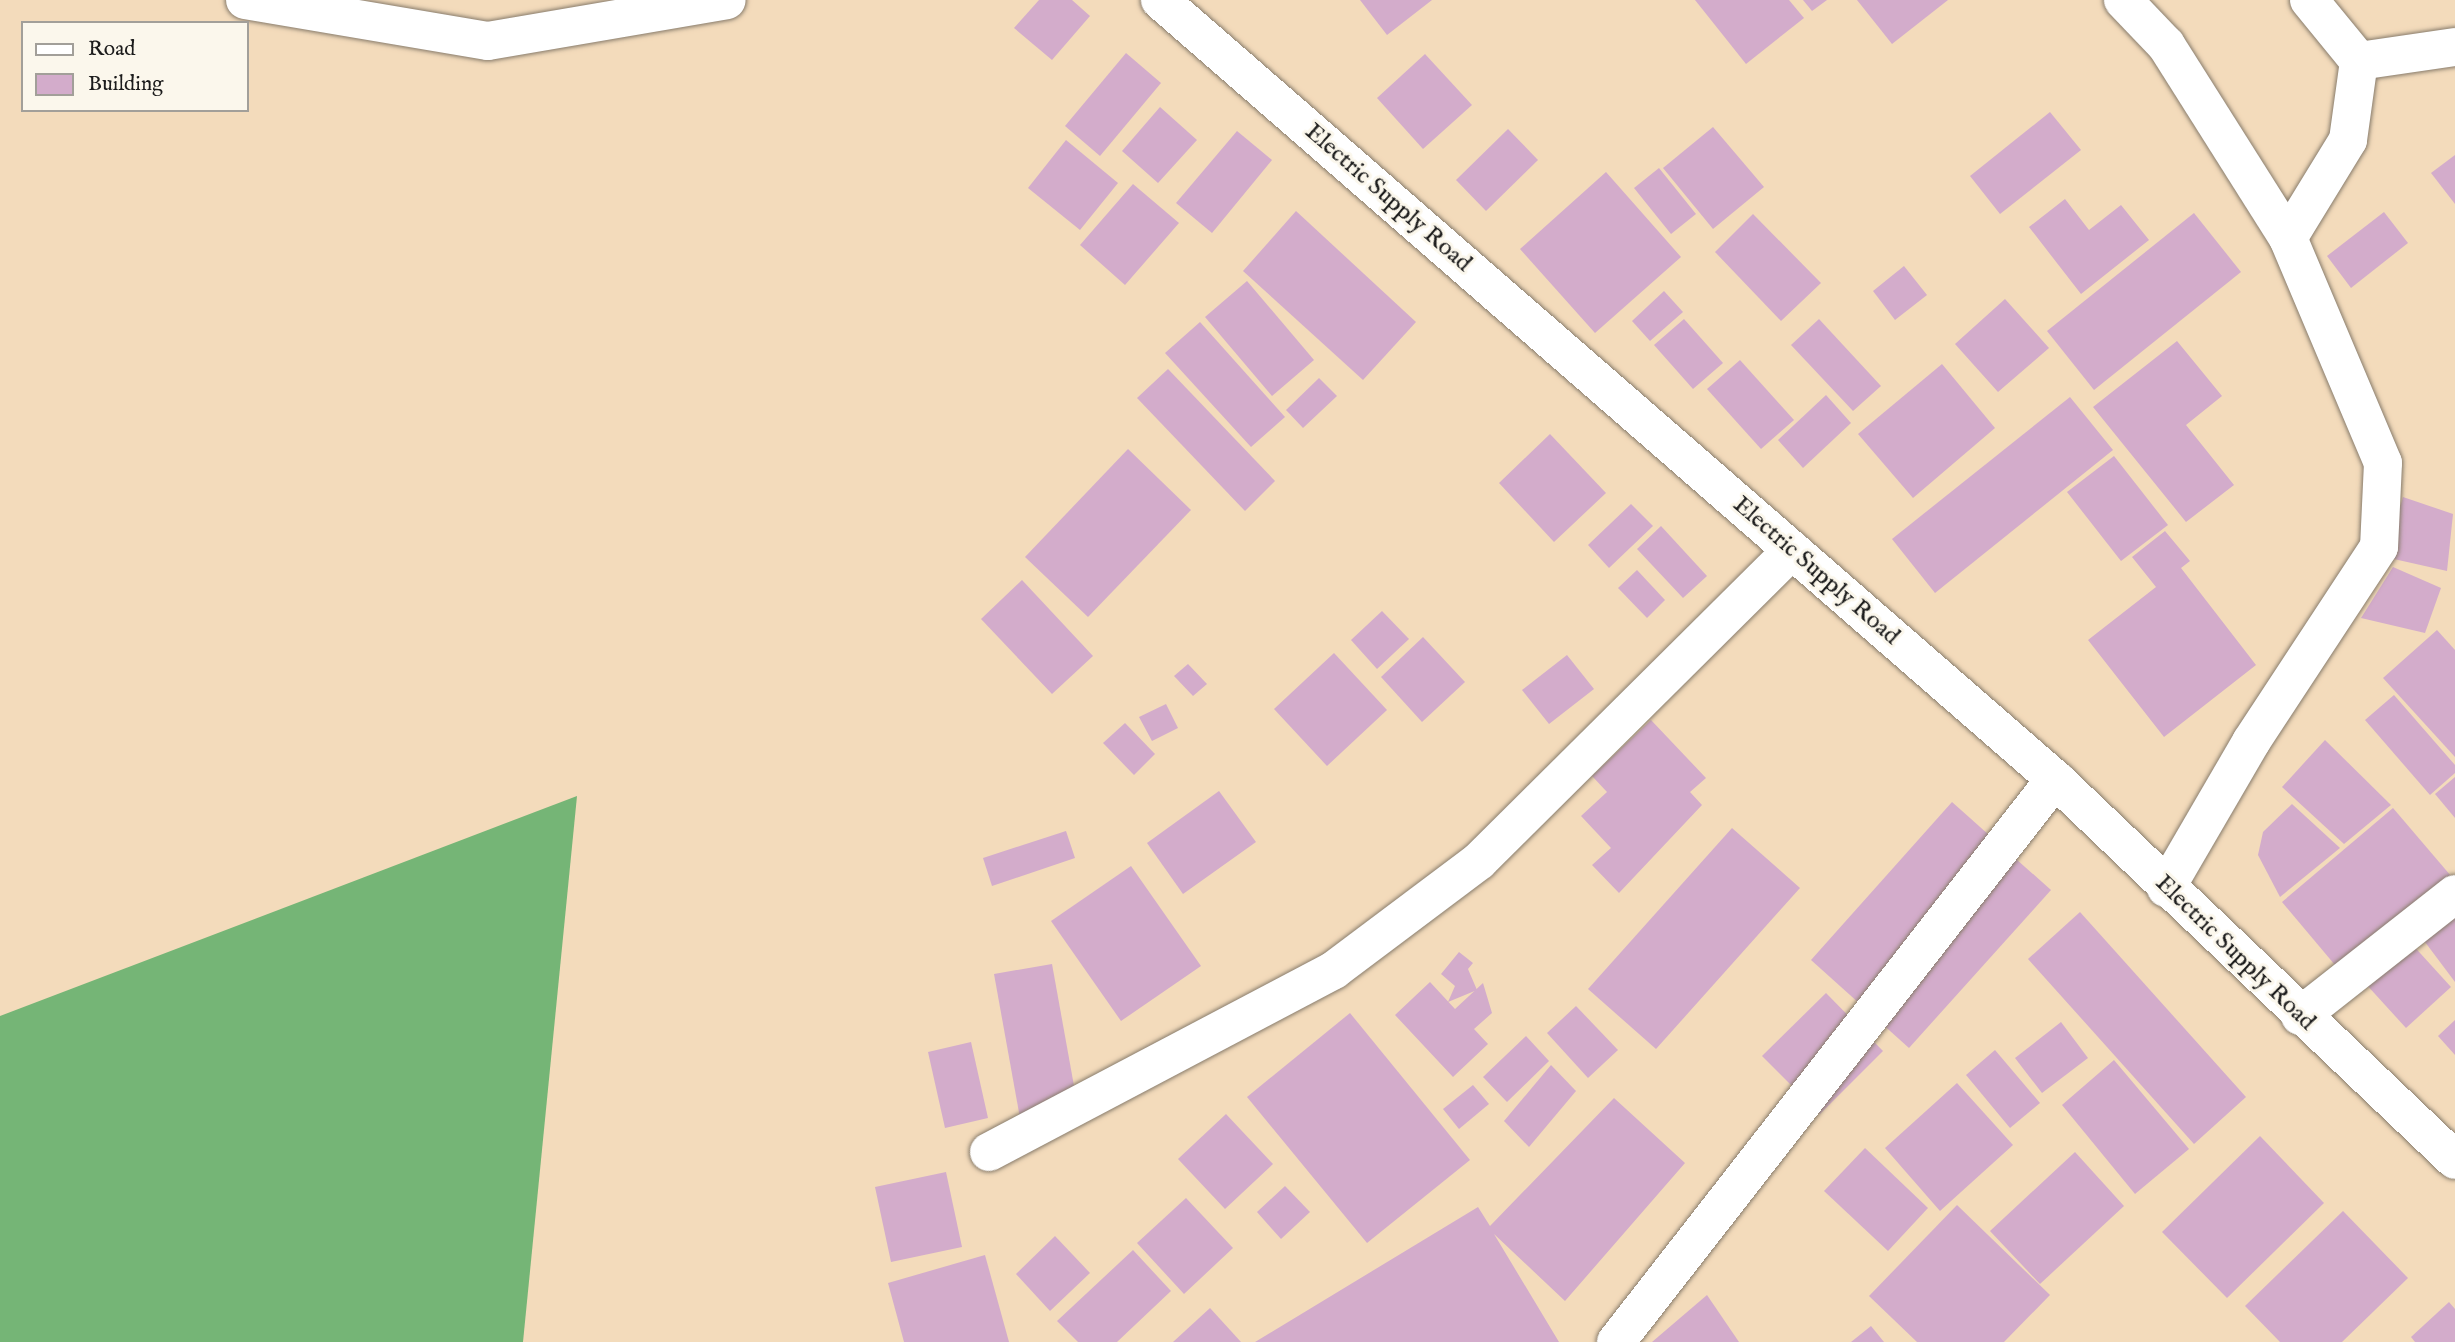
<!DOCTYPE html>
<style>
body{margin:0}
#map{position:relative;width:2455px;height:1342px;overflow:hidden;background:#f3dbbb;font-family:"IM FELL English",serif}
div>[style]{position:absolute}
.forest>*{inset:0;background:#75b576}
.building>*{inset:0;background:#d3accb}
.roads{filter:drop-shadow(0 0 2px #887c6c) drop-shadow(0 0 2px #887c6c)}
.minor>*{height:38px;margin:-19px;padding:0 19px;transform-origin:19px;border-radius:19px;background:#fff}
.primary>*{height:38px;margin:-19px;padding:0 19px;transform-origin:19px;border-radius:19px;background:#fff}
span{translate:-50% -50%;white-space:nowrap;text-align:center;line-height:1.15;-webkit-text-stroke:6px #fbf7ec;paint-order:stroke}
.street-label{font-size:24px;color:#1c1c1c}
.legend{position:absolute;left:21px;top:21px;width:228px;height:91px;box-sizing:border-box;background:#fbf7ec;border:2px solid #a29f99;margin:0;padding:9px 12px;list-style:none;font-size:21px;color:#1c1c1c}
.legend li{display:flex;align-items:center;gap:14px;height:35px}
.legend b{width:35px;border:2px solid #a29f99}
</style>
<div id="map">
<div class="forest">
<div style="clip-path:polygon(577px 796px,523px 1342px,0 1342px,0 1016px)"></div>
</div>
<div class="building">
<div style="clip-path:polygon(1039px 0,1072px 0,1090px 16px,1052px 60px,1014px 28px)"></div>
<div style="clip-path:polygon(1360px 0,1432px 0,1387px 35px)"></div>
<div style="clip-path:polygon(1695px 0,1789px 0,1804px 18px,1746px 64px)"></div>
<div style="clip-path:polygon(1803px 0,1827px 0,1812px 11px)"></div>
<div style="clip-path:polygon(1857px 0,1948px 0,1892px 44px)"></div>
<div style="clip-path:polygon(1126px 53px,1161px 83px,1100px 156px,1065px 126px)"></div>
<div style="clip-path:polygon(1425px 54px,1472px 105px,1423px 149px,1377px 98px)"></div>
<div style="clip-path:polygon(1160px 107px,1197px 140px,1158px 183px,1122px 151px)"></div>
<div style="clip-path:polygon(2050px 112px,2081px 150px,2000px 214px,1970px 176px)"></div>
<div style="clip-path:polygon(1713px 127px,1764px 187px,1713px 229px,1663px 168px)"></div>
<div style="clip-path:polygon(1508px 129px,1538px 160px,1486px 211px,1456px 180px)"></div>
<div style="clip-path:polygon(1237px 131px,1272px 160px,1212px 233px,1176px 203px)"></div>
<div style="clip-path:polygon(1066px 140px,1118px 183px,1080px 230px,1028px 188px)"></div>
<div style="clip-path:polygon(2455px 155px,2455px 204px,2431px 173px)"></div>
<div style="clip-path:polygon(1659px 168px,1696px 214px,1671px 234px,1634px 188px)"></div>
<div style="clip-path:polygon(1606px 172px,1681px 257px,1595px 333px,1520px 249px)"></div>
<div style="clip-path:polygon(1133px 184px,1179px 223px,1125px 285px,1080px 245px)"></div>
<div style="clip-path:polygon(2065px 199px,2089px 230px,2121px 205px,2149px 240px,2081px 294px,2029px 227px)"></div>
<div style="clip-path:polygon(1296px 211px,1416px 322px,1363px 380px,1243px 271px)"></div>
<div style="clip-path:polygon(2384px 212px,2408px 243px,2351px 288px,2327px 256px)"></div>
<div style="clip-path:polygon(2194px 213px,2241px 272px,2094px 390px,2047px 331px)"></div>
<div style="clip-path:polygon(1753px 214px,1821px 283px,1781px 321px,1715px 252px)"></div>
<div style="clip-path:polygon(1904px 266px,1927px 295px,1895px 320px,1873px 291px)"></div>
<div style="clip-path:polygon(1247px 281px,1314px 360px,1272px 396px,1205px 317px)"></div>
<div style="clip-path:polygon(1664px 291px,1683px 312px,1650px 341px,1632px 321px)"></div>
<div style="clip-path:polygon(2005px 299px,2049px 348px,1998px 392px,1955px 344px)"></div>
<div style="clip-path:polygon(1684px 319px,1723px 363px,1693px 389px,1654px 345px)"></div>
<div style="clip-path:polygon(1819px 319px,1881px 386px,1853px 411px,1791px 345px)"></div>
<div style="clip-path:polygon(1200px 322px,1285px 417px,1251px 447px,1165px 353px)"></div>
<div style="clip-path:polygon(2177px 341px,2222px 396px,2186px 425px,2234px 485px,2186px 522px,2093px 407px)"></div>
<div style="clip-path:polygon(1740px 360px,1794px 420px,1761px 449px,1707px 389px)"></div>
<div style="clip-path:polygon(1942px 364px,1995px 428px,1913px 498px,1858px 434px)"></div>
<div style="clip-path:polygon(1168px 369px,1275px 481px,1245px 511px,1137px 398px)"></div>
<div style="clip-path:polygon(1319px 378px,1337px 396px,1303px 428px,1286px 410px)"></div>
<div style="clip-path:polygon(1826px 395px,1851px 423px,1803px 468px,1778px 440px)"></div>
<div style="clip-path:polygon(2070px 397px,2113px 450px,1935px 593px,1892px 539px)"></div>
<div style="clip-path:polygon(1550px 434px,1606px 493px,1554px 542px,1499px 483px)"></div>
<div style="clip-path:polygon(1128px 449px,1191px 510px,1088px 617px,1025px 557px)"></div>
<div style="clip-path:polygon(2114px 456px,2168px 525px,2121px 561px,2067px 492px)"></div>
<div style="clip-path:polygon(2403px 497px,2453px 514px,2447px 571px,2385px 557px)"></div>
<div style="clip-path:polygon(1631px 504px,1653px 526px,1609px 568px,1588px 545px)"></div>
<div style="clip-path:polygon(1661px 526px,1707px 576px,1683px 598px,1637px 549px)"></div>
<div style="clip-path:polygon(2165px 531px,2190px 561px,2181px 568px,2256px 665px,2164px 737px,2088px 640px,2156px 587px,2132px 557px)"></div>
<div style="clip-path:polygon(2393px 567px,2441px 588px,2425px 633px,2361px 618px)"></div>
<div style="clip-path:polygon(1637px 570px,1665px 600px,1647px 618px,1618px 588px)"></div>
<div style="clip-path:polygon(1022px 580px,1093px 656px,1052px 694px,981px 619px)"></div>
<div style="clip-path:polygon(1382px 611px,1409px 639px,1377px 669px,1351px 640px)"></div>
<div style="clip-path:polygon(2437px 630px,2455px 650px,2455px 757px,2383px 678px)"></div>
<div style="clip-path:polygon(1423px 637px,1465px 682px,1422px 722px,1381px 677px)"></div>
<div style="clip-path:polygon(1334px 653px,1387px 710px,1327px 766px,1274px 709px)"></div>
<div style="clip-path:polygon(1567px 655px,1594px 689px,1549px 724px,1522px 690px)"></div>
<div style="clip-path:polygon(1188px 664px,1207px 684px,1193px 696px,1174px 676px)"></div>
<div style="clip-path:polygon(2394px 695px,2455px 765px,2455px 773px,2430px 795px,2365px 720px)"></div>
<div style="clip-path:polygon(1166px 704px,1178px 728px,1152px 741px,1139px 717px)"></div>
<div style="clip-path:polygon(1651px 720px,1706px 778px,1690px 792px,1702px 805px,1619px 893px,1592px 865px,1611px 848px,1581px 816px,1607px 792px,1592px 776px)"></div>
<div style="clip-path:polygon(1125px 723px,1155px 754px,1134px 775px,1103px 743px)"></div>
<div style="clip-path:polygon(2325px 740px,2391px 805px,2344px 844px,2282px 787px)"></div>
<div style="clip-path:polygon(2455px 777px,2455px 818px,2435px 794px)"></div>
<div style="clip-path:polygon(1219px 791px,1256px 842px,1183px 894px,1147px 843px)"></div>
<div style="clip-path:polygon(1952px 802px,2051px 890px,1909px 1048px,1811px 960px)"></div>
<div style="clip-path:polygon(2292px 804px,2340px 848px,2280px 897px,2258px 855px,2263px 832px)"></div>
<div style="clip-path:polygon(2393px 808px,2451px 876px,2340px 971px,2282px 902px)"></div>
<div style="clip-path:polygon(1732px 828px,1800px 888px,1656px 1049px,1588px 989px)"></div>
<div style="clip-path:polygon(1066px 831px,1075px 858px,992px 886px,983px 858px)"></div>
<div style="clip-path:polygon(1131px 866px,1201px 966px,1121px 1021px,1051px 921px)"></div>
<div style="clip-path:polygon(2080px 912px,2246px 1097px,2194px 1144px,2028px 959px)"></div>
<div style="clip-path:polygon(2455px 914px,2455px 982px,2422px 938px)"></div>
<div style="clip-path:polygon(2410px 942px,2451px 987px,2406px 1028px,2365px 983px)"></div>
<div style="clip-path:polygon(1459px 952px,1473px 963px,1468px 969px,1477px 990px,1448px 1002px,1455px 986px,1441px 974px)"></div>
<div style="clip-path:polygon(1052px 964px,1078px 1108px,1020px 1118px,994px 974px)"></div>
<div style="clip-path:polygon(1430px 982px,1455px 1009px,1483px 983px,1492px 1013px,1474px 1029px,1488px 1044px,1453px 1077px,1395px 1015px)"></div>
<div style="clip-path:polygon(1826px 993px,1883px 1051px,1820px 1114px,1762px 1056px)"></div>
<div style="clip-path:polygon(1576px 1006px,1618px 1050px,1588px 1078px,1547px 1033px)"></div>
<div style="clip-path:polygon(1350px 1013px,1470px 1160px,1367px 1243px,1247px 1097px)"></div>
<div style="clip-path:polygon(2455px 1020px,2455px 1055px,2438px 1036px)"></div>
<div style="clip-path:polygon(2061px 1022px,2088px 1058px,2042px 1093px,2015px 1058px)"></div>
<div style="clip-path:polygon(1526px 1036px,1549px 1061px,1507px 1102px,1483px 1077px)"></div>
<div style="clip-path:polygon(971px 1042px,988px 1118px,945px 1128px,928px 1052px)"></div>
<div style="clip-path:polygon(1995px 1050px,2040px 1103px,2010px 1128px,1966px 1075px)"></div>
<div style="clip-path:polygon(2114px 1060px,2189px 1149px,2135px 1194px,2062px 1105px)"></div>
<div style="clip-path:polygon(1551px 1065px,1576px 1091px,1529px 1147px,1504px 1121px)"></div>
<div style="clip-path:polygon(1957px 1083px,2013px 1145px,1940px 1211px,1885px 1148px)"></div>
<div style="clip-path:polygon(1473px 1085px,1489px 1104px,1459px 1129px,1443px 1109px)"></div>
<div style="clip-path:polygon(1614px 1098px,1685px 1163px,1565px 1301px,1494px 1234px,1559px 1342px,1255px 1342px,1478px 1207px,1490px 1226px)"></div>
<div style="clip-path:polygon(1226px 1114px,1273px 1164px,1225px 1209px,1178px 1159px)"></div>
<div style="clip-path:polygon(2260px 1136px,2324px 1203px,2227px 1298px,2162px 1232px)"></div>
<div style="clip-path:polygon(1865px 1148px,1928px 1208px,1888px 1251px,1824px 1191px)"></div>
<div style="clip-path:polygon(2075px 1152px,2124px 1206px,2040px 1284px,1990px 1231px)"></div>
<div style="clip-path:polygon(946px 1172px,962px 1247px,891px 1262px,875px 1187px)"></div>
<div style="clip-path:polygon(1285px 1186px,1310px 1212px,1281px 1239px,1257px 1212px)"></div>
<div style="clip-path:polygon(1186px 1198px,1233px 1248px,1184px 1294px,1137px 1243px)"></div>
<div style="clip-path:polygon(1957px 1205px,2050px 1295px,2004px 1342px,1917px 1342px,1869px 1296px)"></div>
<div style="clip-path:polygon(2343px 1211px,2408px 1278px,2342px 1342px,2280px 1342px,2245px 1306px)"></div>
<div style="clip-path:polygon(1055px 1236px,1090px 1273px,1050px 1311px,1016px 1274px)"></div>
<div style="clip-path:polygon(1133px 1250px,1171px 1291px,1117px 1342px,1078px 1342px,1057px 1321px)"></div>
<div style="clip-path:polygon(985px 1255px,1009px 1342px,904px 1342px,888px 1283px)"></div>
<div style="clip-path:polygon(1707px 1295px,1739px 1342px,1652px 1342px)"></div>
<div style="clip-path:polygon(2449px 1302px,2455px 1309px,2455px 1342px,2415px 1342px,2411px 1337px)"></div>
<div style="clip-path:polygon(1210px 1308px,1241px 1342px,1173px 1342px)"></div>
<div style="clip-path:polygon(1871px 1326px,1884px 1342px,1851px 1342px)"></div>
</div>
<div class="roads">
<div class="minor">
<div style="left:245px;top:0;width:246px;rotate:9.6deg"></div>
<div style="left:488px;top:41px;width:242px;rotate:-9.7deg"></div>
<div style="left:2123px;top:0;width:62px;rotate:46.3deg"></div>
<div style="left:2166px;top:45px;width:228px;rotate:57.7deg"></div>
<div style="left:2288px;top:238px;width:244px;rotate:67.1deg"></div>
<div style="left:2383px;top:463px;width:84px;rotate:92.7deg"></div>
<div style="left:2379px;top:547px;width:233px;rotate:123.3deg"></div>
<div style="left:2251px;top:742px;width:169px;rotate:120.2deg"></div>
<div style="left:2309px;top:0;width:79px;rotate:50.7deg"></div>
<div style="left:2288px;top:238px;width:115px;rotate:-58.5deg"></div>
<div style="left:2348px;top:140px;width:80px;rotate:-82.1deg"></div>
<div style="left:2359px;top:61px;width:97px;rotate:-8.3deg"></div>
<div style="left:2300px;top:1016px;width:197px;rotate:-38.2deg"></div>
<div style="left:989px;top:1152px;width:390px;rotate:-27.8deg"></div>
<div style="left:1334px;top:970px;width:181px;rotate:-36.9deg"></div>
<div style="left:1479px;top:861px;width:441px;rotate:-44.8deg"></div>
<div style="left:1616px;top:1342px;width:714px;rotate:-52.05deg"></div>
</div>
<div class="primary">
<div style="left:1160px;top:0;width:1187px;rotate:41.04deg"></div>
<div style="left:2055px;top:779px;width:552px;rotate:43.61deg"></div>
</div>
</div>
<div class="street-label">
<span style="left:1388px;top:198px;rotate:41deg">Electric Supply Road</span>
<span style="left:1816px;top:571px;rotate:41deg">Electric Supply Road</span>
<span style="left:2235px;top:953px;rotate:44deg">Electric Supply Road</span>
</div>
<ul class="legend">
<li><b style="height:9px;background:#fff"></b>Road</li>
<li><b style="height:19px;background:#d3accb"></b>Building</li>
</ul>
</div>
